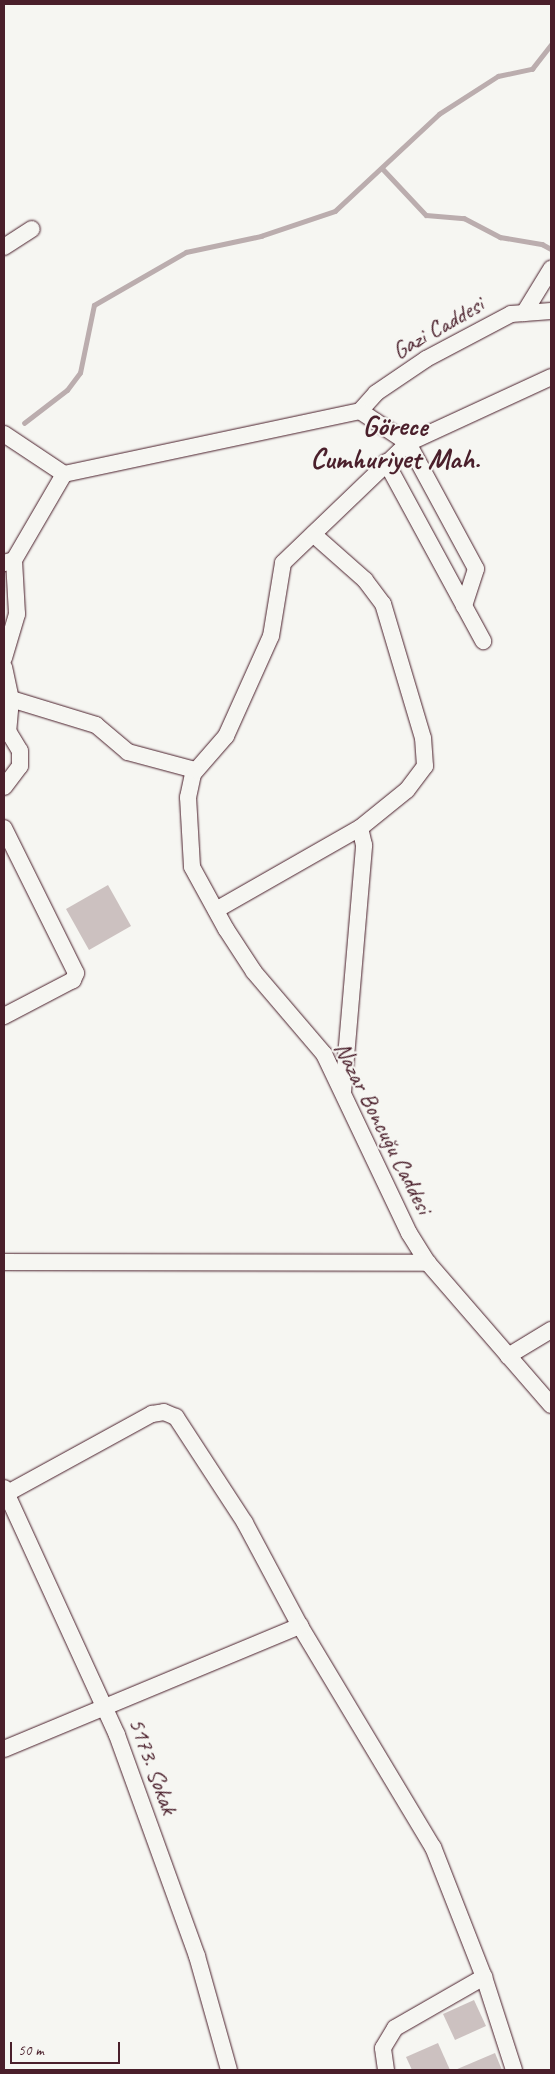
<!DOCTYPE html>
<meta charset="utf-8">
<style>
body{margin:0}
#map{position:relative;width:555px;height:2074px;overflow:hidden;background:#f6f6f2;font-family:Caveat,sans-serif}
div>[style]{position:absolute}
.stream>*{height:4.5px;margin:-2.25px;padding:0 2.25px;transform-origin:2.25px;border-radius:2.25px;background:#bbadae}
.building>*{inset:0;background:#ccc1c0}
.roads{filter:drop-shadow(0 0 1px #4a1f2b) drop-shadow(0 0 1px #4a1f2b)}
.minor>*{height:16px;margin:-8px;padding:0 8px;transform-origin:8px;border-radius:8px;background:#f6f6f2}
span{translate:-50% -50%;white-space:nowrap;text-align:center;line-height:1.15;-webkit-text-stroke:4px #f6f6f2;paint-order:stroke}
.street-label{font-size:24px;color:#4a1f2b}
.district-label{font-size:29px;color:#4a1f2b;font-weight:700}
.frame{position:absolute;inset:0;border:5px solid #4a1f2b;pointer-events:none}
.scale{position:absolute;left:10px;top:2042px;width:110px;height:22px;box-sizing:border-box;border:2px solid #4a1f2b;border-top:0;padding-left:6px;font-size:15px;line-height:18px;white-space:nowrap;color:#4a1f2b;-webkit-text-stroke:4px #f6f6f2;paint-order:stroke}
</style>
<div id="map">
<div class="stream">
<div style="left:383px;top:169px;width:63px;rotate:46.9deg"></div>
<div style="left:426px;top:215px;width:38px;rotate:5deg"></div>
<div style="left:464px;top:218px;width:41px;rotate:27.8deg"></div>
<div style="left:500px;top:237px;width:43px;rotate:9.5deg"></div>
<div style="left:542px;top:244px;width:10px;rotate:29deg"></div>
<div style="left:24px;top:423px;width:54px;rotate:-37.5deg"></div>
<div style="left:67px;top:390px;width:21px;rotate:-53deg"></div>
<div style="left:80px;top:373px;width:69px;rotate:-78.4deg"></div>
<div style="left:94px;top:305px;width:106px;rotate:-29.9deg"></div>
<div style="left:186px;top:252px;width:77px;rotate:-12deg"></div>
<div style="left:261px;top:236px;width:78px;rotate:-18.7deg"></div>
<div style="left:335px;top:211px;width:142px;rotate:-43deg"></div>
<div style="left:439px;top:114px;width:70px;rotate:-32.8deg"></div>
<div style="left:498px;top:76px;width:35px;rotate:-12deg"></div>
<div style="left:532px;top:69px;width:31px;rotate:-52deg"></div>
</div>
<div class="building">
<div style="clip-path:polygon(108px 885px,131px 926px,89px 950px,66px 909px)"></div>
<div style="clip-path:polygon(474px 2000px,486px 2026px,455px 2040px,443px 2014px)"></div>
<div style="clip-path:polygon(438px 2043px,450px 2070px,412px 2070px,406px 2057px)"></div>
<div style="clip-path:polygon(495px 2053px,502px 2070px,455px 2070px)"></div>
</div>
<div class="roads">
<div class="minor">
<div style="left:4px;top:247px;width:33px;rotate:-33deg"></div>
<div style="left:524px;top:313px;width:52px;rotate:-58.5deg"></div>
<div style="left:551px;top:377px;width:157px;rotate:155.2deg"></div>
<div style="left:408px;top:443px;width:173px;rotate:136.2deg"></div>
<div style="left:283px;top:563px;width:74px;rotate:99.3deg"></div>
<div style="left:271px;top:636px;width:110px;rotate:114.2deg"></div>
<div style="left:226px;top:736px;width:50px;rotate:131deg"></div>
<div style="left:193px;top:774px;width:24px;rotate:102deg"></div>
<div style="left:188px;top:797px;width:70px;rotate:86.7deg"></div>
<div style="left:192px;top:867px;width:71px;rotate:61.3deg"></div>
<div style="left:226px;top:929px;width:51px;rotate:56.9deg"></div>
<div style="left:254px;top:972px;width:108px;rotate:49.5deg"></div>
<div style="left:324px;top:1054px;width:198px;rotate:64.6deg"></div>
<div style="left:409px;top:1233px;width:36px;rotate:58deg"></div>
<div style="left:428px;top:1263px;width:188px;rotate:49.1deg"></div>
<div style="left:360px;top:411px;width:24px;rotate:-48deg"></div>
<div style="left:376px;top:393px;width:60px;rotate:-34.2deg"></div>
<div style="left:426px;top:359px;width:96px;rotate:-27.9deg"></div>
<div style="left:511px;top:314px;width:40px;rotate:-4.3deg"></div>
<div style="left:4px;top:434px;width:72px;rotate:33.7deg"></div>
<div style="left:64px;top:474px;width:303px;rotate:-12deg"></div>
<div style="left:360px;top:411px;width:58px;rotate:33.7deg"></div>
<div style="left:408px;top:443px;width:143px;rotate:61.6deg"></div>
<div style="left:476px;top:569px;width:39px;rotate:108deg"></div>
<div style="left:386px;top:462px;width:204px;rotate:61.5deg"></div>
<div style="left:4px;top:563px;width:10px;rotate:-17deg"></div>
<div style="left:14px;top:560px;width:99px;rotate:-59.8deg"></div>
<div style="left:4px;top:658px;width:46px;rotate:-73.5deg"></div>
<div style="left:17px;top:614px;width:54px;rotate:-93.2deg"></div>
<div style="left:4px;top:667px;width:33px;rotate:78deg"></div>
<div style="left:11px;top:699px;width:32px;rotate:95deg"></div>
<div style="left:8px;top:731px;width:23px;rotate:59deg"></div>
<div style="left:20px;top:751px;width:15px;rotate:90deg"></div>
<div style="left:20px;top:766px;width:26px;rotate:127deg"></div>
<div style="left:4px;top:704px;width:9px;rotate:-36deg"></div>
<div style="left:11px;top:699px;width:89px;rotate:17deg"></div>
<div style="left:96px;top:725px;width:42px;rotate:40.2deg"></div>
<div style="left:128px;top:752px;width:69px;rotate:15deg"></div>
<div style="left:4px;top:828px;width:162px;rotate:63.6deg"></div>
<div style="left:76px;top:973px;width:8px;rotate:113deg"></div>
<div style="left:73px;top:980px;width:78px;rotate:152.4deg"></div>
<div style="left:216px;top:910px;width:166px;rotate:-29.7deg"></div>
<div style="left:360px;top:828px;width:60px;rotate:-39deg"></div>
<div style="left:407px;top:790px;width:30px;rotate:-53deg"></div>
<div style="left:425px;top:766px;width:28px;rotate:-94deg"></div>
<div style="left:423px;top:738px;width:140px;rotate:-106.6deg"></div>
<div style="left:383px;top:604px;width:30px;rotate:-127deg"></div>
<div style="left:365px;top:580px;width:69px;rotate:-138.5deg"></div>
<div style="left:343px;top:1092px;width:248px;rotate:-85.1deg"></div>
<div style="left:364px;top:845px;width:17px;rotate:-103deg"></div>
<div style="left:4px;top:1262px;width:424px;rotate:0.1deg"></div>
<div style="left:508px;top:1356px;width:50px;rotate:-31.2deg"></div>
<div style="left:4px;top:1488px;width:272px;rotate:65.4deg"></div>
<div style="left:117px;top:1735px;width:235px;rotate:70.1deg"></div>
<div style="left:197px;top:1956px;width:118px;rotate:74.3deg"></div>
<div style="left:4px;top:1495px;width:169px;rotate:-28.7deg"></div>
<div style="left:152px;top:1414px;width:12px;rotate:-9deg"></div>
<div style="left:164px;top:1412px;width:13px;rotate:23deg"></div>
<div style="left:176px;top:1417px;width:126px;rotate:56.9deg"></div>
<div style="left:245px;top:1523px;width:117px;rotate:61.9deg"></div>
<div style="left:300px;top:1626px;width:258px;rotate:59deg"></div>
<div style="left:433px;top:1847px;width:140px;rotate:68.6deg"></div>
<div style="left:484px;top:1977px;width:98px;rotate:72.1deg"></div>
<div style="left:4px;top:1749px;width:321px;rotate:-22.6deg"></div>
<div style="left:386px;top:2070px;width:22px;rotate:-98deg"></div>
<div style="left:383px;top:2048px;width:23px;rotate:-59deg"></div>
<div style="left:395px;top:2028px;width:103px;rotate:-29.8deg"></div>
</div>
</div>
<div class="street-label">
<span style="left:438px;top:328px;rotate:-30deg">Gazi Caddesi</span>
<span style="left:383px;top:1128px;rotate:63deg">Nazar Boncuğu Caddesi</span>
<span style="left:153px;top:1766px;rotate:70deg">5173. Sokak</span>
</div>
<div class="district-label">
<span style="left:395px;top:442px">Görece<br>Cumhuriyet Mah.</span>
</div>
<div class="frame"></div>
<div class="scale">50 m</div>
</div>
